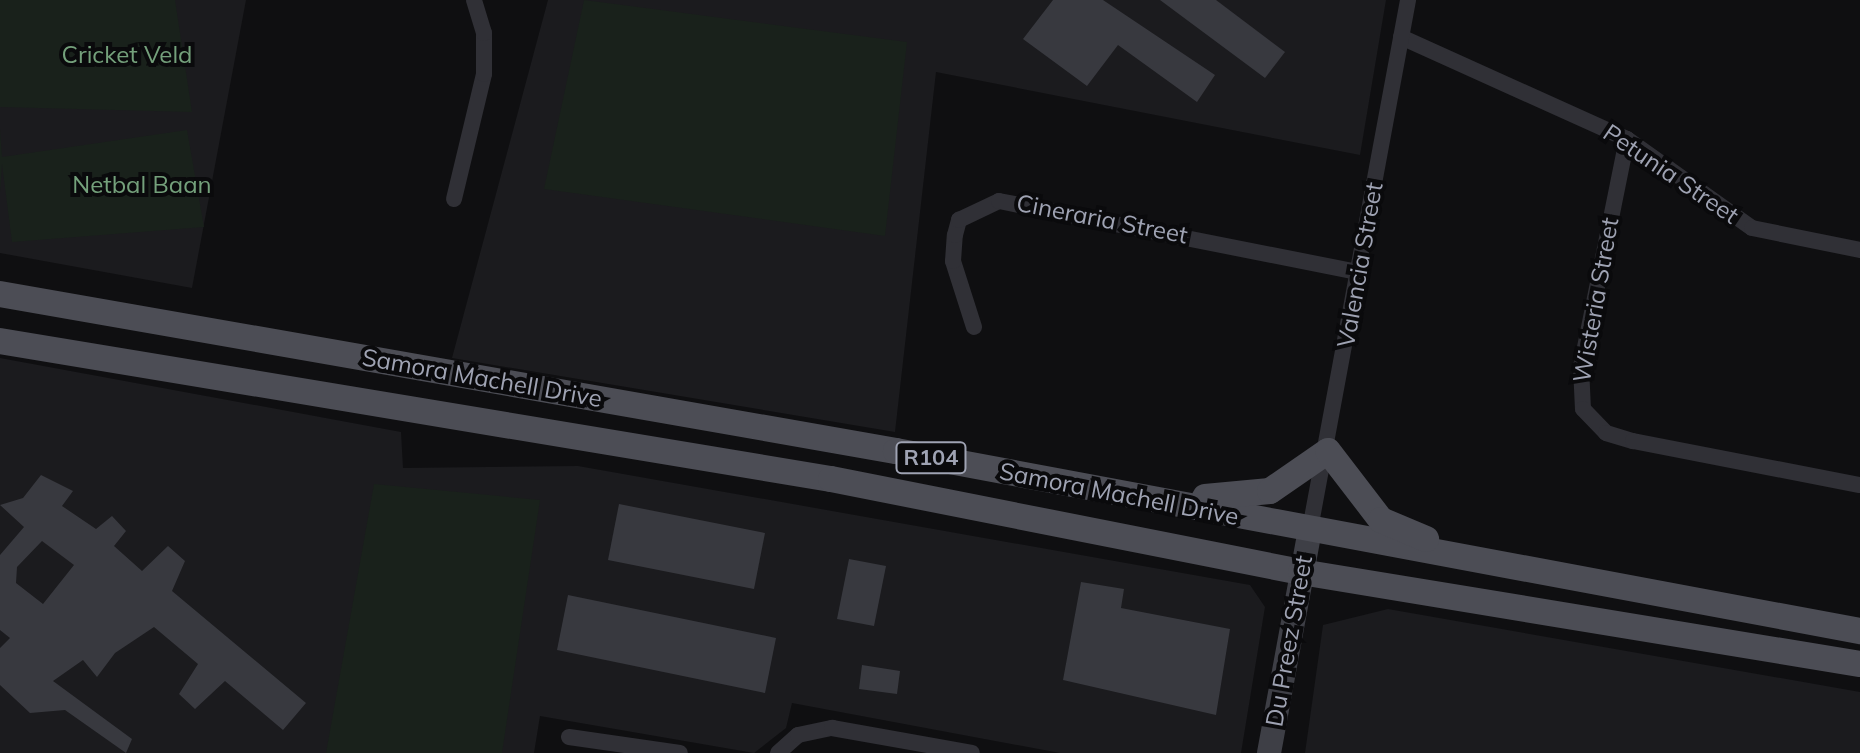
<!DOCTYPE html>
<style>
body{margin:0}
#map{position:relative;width:1860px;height:753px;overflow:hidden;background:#0f0f11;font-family:Mulish,sans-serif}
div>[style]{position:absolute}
.built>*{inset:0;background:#1b1b1e}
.green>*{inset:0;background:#19211b}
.building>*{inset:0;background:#38393f}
.street>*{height:16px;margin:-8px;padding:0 8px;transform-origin:8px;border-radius:8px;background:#303036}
.secondary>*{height:24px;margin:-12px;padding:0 12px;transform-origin:12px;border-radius:12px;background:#3e3f46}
.primary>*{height:26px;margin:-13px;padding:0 13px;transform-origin:13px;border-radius:13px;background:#4c4d55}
span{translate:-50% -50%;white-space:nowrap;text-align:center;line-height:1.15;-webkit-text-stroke:8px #0a0a0c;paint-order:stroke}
.shield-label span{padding:2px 6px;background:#0a0a0c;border:2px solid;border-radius:6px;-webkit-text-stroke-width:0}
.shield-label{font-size:22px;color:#9fa3b3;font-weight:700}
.park-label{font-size:24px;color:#74a07b}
.street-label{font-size:24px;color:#9fa3b3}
</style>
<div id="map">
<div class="built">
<div style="clip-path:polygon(0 0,246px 0,192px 288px,0 253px)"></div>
<div style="clip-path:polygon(548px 0,1386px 0,1360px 155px,936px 72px,895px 432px,452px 358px)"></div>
<div style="clip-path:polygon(0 358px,401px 432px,403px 468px,578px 466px,1250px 585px,1265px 607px,1241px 753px,1060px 753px,792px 703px,786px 728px,754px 753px,540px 716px,534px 753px,0 753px)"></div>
<div style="clip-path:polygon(1388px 609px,1860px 692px,1860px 753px,1305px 753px,1323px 625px)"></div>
</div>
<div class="green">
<div style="clip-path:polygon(0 0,175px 0,192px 112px,0 107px)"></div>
<div style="clip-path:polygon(584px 0,907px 42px,885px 236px,544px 189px)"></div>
<div style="clip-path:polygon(0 129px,2px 157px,187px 130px,204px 227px,12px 242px,2px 164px,0 193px)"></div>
<div style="clip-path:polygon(374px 484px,540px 500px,502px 753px,326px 753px)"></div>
</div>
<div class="building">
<div style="clip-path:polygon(1053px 0,1103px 0,1215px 75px,1197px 102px,1118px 45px,1087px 86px,1023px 39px)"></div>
<div style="clip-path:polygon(1160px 0,1216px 0,1285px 52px,1265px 78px)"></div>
<div style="clip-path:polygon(evenodd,41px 475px,73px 491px,62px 506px,96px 529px,112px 516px,126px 531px,114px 546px,142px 571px,168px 546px,185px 561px,172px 591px,306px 703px,283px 730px,225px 681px,195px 709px,179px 694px,198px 664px,154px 627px,115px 653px,97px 677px,83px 660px,53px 681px,132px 739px,126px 753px,65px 710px,30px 713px,0 685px,0 648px,10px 638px,0 630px,0 555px,24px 527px,0 505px,23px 498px,41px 475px,42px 541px,74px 565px,43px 604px,16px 583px,17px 567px,42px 541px)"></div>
<div style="clip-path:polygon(619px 504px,765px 533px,754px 589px,608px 560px)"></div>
<div style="clip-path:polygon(849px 559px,886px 566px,874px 626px,837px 619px)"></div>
<div style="clip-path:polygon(1081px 582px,1124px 589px,1121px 608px,1230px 629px,1216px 715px,1063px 680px)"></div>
<div style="clip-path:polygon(568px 595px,776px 638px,765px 693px,557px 650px)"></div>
<div style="clip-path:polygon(862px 665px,900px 671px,897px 694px,859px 689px)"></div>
</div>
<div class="street">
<div style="left:1401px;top:37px;width:248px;rotate:24.3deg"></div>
<div style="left:1627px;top:139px;width:153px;rotate:35.5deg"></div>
<div style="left:1752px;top:228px;width:110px;rotate:11.5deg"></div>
<div style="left:1627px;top:139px;width:233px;rotate:101.4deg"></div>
<div style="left:1581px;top:367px;width:42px;rotate:87.3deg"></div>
<div style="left:1583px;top:409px;width:33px;rotate:46deg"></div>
<div style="left:1606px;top:433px;width:28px;rotate:17deg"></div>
<div style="left:1633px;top:441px;width:231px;rotate:11deg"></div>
<div style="left:454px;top:199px;width:129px;rotate:-76.5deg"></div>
<div style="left:484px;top:74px;width:41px;rotate:-90deg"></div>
<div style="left:484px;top:33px;width:34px;rotate:-107deg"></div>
<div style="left:974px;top:327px;width:69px;rotate:-107.7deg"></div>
<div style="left:953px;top:261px;width:26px;rotate:-86deg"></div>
<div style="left:955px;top:235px;width:16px;rotate:-75deg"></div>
<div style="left:959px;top:220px;width:44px;rotate:-25.4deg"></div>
<div style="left:999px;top:201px;width:366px;rotate:11.2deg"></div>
<div style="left:1310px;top:529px;width:538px;rotate:-79.5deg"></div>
<div style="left:569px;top:737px;width:112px;rotate:8.2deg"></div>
<div style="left:778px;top:753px;width:27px;rotate:-42deg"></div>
<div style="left:798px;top:735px;width:35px;rotate:-12deg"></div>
<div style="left:832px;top:728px;width:142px;rotate:10.1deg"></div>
</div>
<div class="secondary">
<div style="left:1269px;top:753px;width:228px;rotate:-79.6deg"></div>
</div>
<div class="primary">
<div style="left:0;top:294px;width:910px;rotate:9.94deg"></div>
<div style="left:896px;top:451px;width:981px;rotate:10.58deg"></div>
<div style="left:0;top:341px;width:842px;rotate:9.43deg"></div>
<div style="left:831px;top:479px;width:479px;rotate:11.2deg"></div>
<div style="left:1301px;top:572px;width:567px;rotate:9.35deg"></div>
<div style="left:1205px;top:497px;width:65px;rotate:-5.3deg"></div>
<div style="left:1270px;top:491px;width:70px;rotate:-34.6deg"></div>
<div style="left:1328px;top:451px;width:87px;rotate:52.5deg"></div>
<div style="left:1381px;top:520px;width:49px;rotate:22.9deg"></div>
</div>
<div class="shield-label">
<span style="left:931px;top:458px">R104</span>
</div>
<div class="park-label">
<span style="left:127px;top:55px">Cricket Veld</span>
<span style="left:142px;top:185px">Netbal Baan</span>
</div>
<div class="street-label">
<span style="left:1671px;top:174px;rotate:34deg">Petunia Street</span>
<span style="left:1102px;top:219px;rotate:11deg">Cineraria Street</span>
<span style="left:1360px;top:265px;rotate:-80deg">Valencia Street</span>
<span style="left:1596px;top:300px;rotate:-80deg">Wisteria Street</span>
<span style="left:482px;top:378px;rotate:10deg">Samora Machell Drive</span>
<span style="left:1119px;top:494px;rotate:11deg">Samora Machell Drive</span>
<span style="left:1289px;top:641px;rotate:-80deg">Du Preez Street</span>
</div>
</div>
